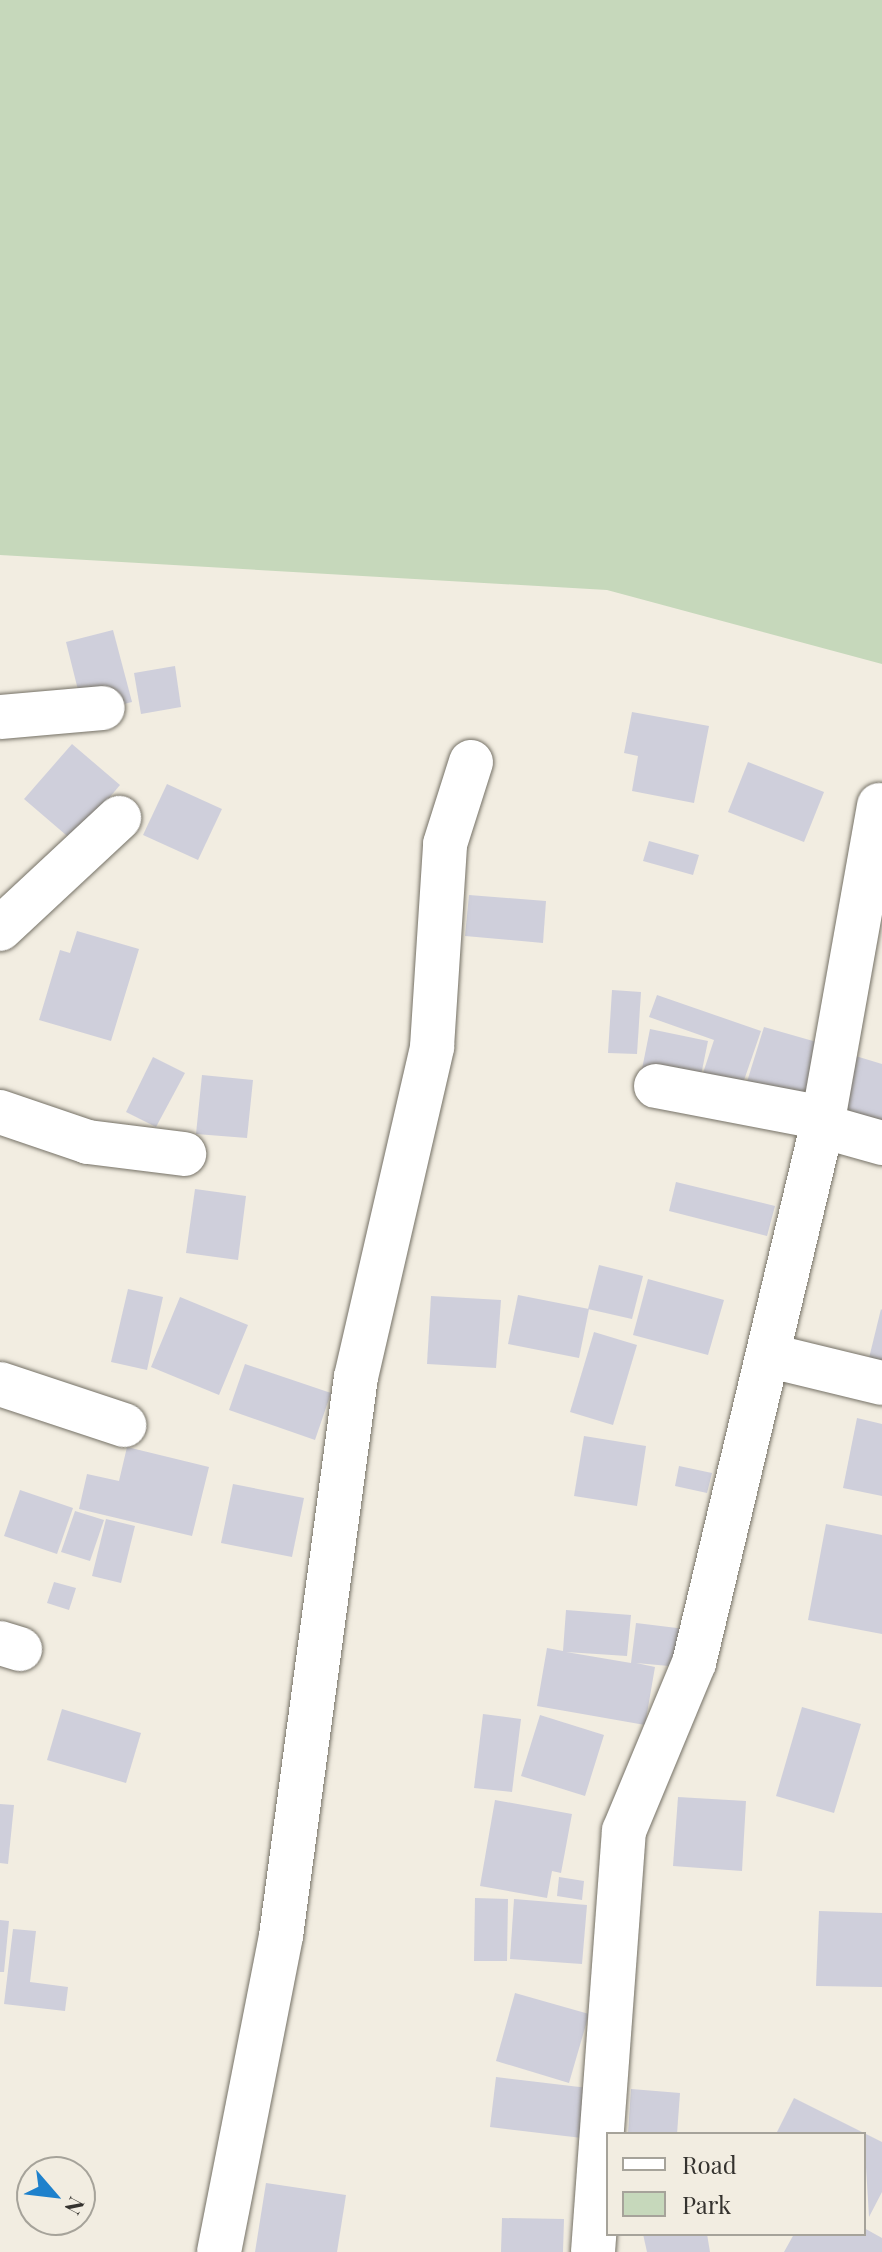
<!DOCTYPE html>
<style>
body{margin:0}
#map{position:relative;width:882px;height:2252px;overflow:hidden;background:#f2ede1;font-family:"Playfair Display",serif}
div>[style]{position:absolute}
.green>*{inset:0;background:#c6d8bb}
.building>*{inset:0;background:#cfcfdb}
.roads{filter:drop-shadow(0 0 2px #757166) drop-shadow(0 0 2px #757166)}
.minor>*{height:44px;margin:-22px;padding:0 22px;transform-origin:22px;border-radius:22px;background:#fff}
span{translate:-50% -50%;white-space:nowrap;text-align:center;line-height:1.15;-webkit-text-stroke:6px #f2ede1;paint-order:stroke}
.legend{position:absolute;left:606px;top:2132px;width:260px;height:104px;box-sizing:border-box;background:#f2ede1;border:2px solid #a6a39a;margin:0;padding:10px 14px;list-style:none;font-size:24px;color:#35332f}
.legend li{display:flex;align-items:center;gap:16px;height:40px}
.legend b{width:40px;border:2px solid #a6a39a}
.north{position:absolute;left:16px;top:2156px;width:80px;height:80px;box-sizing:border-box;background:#f2ede1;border:2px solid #a6a39a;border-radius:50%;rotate:118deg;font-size:22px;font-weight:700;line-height:32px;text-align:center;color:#35332f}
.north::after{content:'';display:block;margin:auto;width:28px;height:36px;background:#1e81cc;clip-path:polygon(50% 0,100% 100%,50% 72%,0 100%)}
</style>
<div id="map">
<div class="green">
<div style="clip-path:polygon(0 0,882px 0,882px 664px,607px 590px,0 555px)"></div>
</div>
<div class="building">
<div style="clip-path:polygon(113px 630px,132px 702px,84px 714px,66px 642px)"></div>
<div style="clip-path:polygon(175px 666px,181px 707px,141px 714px,134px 673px)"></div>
<div style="clip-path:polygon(632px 712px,709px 726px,694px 803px,632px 791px,638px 756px,624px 753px)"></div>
<div style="clip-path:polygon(72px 744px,120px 785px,73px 841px,24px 799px)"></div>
<div style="clip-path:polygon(748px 762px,824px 792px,804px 842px,728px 812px)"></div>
<div style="clip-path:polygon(167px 784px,222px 809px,198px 860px,143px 835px)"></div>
<div style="clip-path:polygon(649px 841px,699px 855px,693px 875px,643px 861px)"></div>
<div style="clip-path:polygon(469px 895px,546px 901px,543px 943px,465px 936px)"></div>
<div style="clip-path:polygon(77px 931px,139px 949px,111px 1041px,39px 1020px,60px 950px,70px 953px)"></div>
<div style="clip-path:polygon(612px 990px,641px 992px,637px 1054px,608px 1053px)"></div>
<div style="clip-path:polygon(657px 995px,761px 1031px,741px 1089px,702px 1076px,714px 1040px,649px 1017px)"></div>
<div style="clip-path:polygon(764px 1027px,820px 1043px,803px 1101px,746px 1085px)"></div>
<div style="clip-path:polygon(650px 1029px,708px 1041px,700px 1080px,642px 1069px)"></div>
<div style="clip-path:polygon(849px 1054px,882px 1064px,882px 1122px,833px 1108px)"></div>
<div style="clip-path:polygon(153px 1057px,185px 1073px,156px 1127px,126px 1112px)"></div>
<div style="clip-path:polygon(202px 1075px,253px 1080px,247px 1138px,196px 1134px)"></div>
<div style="clip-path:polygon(676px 1182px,775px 1206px,767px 1236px,669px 1211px)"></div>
<div style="clip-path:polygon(195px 1189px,246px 1196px,238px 1260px,186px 1253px)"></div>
<div style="clip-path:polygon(599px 1265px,643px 1276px,632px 1319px,588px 1309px)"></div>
<div style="clip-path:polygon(648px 1279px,724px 1300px,708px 1355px,633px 1335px)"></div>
<div style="clip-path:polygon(128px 1289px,163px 1297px,147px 1370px,111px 1362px)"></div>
<div style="clip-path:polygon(518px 1295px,589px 1309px,579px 1358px,508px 1344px)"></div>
<div style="clip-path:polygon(431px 1296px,501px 1300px,496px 1368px,427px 1364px)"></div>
<div style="clip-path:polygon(180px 1297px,248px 1325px,219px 1395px,151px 1367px)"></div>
<div style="clip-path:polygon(881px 1309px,882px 1310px,882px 1361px,869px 1358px)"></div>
<div style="clip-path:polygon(594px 1332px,637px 1345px,613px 1425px,570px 1412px)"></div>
<div style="clip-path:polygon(245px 1364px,331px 1393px,315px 1440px,229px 1410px)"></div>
<div style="clip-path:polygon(857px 1418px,882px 1424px,882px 1496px,843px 1488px)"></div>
<div style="clip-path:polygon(584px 1436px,646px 1446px,637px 1506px,574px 1496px)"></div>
<div style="clip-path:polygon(127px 1447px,209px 1467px,192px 1536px,79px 1509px,87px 1474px,119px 1481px)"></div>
<div style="clip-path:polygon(679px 1466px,712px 1473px,707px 1493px,675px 1486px)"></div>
<div style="clip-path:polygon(233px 1484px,304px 1498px,292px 1557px,221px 1543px)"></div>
<div style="clip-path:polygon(20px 1490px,73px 1508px,57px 1554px,4px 1536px)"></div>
<div style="clip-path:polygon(75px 1511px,104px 1520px,90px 1561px,61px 1552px)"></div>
<div style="clip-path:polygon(106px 1519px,135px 1526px,121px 1583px,92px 1576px)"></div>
<div style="clip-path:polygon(826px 1524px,882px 1535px,882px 1634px,808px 1620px)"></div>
<div style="clip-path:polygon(54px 1582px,76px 1588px,69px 1610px,47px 1603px)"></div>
<div style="clip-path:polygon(566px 1610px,631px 1615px,627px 1656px,566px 1652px,631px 1663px,636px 1623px,685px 1629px,680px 1667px,636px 1663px,655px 1667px,645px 1725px,537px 1706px,547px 1648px,563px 1651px)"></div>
<div style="clip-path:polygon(802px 1707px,861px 1724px,834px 1813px,776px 1796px)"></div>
<div style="clip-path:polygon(62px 1709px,141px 1733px,126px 1783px,47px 1760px)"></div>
<div style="clip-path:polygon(483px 1714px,521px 1719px,512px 1792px,474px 1788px)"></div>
<div style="clip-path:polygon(540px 1715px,604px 1735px,585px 1796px,521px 1776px)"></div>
<div style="clip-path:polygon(678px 1797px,746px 1801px,742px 1871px,673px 1866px)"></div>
<div style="clip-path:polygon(495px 1800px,572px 1814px,561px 1873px,552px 1871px,547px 1898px,480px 1886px)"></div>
<div style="clip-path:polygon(0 1804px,14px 1805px,8px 1864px,0 1863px)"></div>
<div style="clip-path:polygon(559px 1877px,584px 1881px,582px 1900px,557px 1896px)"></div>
<div style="clip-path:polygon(475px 1898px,508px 1899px,507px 1961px,474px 1961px)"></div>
<div style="clip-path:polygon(514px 1899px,587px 1905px,582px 1964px,510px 1959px)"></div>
<div style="clip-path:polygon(819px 1911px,882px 1913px,882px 1987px,816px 1986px)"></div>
<div style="clip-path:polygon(0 1920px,9px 1921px,4px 1972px,0 1972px)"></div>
<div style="clip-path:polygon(13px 1929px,36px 1931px,30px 1982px,68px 1987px,65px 2011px,4px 2004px)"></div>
<div style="clip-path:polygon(515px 1993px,589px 2014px,569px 2083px,496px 2061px)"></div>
<div style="clip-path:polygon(496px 2077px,588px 2088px,582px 2138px,490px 2127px)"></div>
<div style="clip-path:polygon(631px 2089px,680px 2093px,677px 2134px,628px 2134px)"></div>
<div style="clip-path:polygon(794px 2098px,882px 2142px,882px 2192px,869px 2217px,864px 2134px,776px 2134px)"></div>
<div style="clip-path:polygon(266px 2183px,346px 2195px,337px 2252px,255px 2252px)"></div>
<div style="clip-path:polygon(502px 2218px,564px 2219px,563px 2252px,501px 2252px)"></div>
<div style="clip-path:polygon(864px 2228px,882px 2238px,882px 2252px,784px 2252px,794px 2234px,864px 2234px)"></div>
<div style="clip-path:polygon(643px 2234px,707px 2234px,710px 2252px,647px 2252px)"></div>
</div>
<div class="roads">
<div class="minor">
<div style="left:0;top:717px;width:103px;rotate:-5deg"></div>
<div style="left:0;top:929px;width:163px;rotate:-43deg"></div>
<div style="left:656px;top:1086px;width:170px;rotate:10.8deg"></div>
<div style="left:0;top:1112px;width:93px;rotate:18.8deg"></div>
<div style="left:88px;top:1142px;width:97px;rotate:7.1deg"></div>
<div style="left:822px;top:1126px;width:62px;rotate:15.8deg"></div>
<div style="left:771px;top:1356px;width:114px;rotate:13.7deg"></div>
<div style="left:0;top:1384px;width:131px;rotate:18.3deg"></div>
<div style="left:0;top:1643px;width:21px;rotate:17deg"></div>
<div style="left:219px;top:2252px;width:322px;rotate:-78.9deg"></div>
<div style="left:281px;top:1936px;width:564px;rotate:-82.36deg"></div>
<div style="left:356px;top:1377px;width:339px;rotate:-77deg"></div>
<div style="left:432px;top:1047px;width:203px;rotate:-86.3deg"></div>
<div style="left:445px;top:844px;width:86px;rotate:-72.4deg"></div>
<div style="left:593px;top:2252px;width:422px;rotate:-85.8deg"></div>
<div style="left:624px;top:1831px;width:182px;rotate:-67.4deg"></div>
<div style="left:694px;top:1663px;width:552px;rotate:-76.59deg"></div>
<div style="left:822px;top:1126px;width:326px;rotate:-79.9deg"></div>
</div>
</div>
<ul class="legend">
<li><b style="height:10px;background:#fff"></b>Road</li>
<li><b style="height:22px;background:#c6d8bb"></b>Park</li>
</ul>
<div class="north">N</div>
</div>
